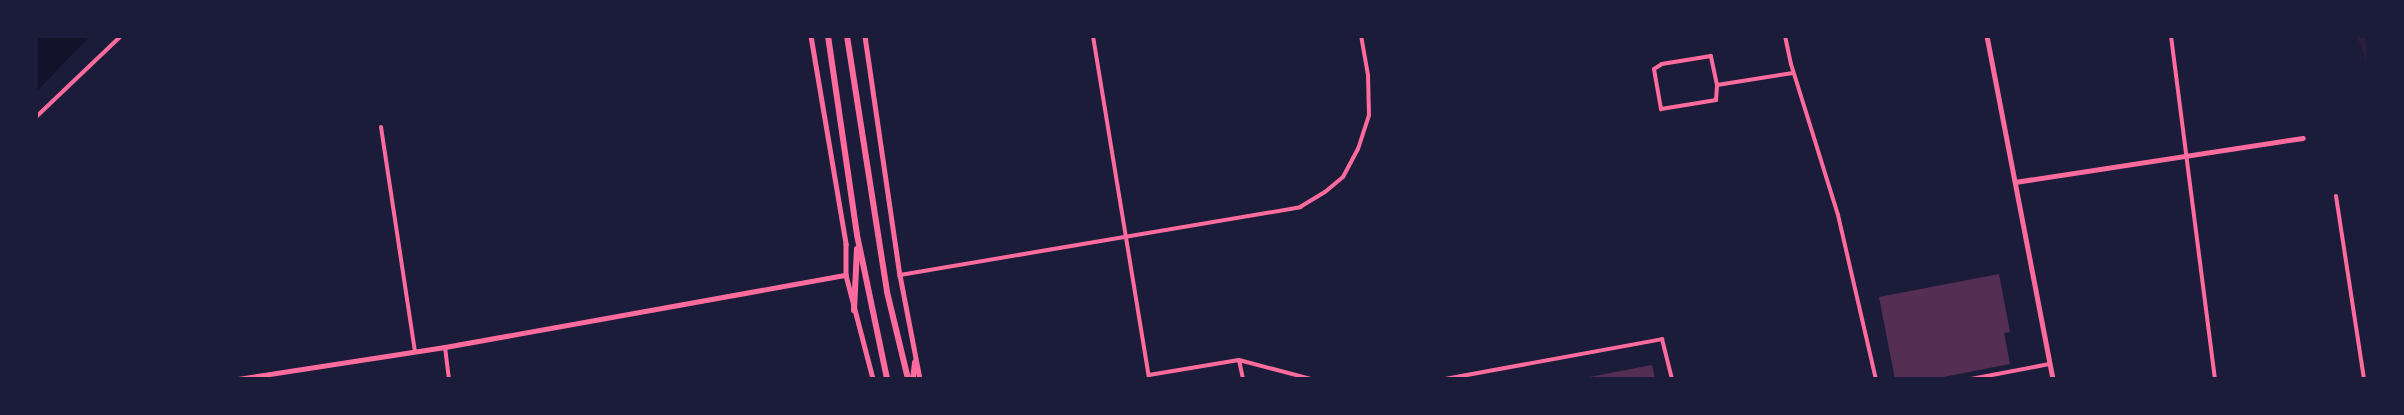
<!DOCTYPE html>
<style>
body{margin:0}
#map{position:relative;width:2404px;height:415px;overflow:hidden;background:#1b1b3a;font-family:Barlow,sans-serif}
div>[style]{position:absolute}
.green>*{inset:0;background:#2a1e3b}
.water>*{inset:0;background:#12122b}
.building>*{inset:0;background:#542f53}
.minor>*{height:4px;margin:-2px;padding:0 2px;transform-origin:2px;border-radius:2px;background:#ff6b9d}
.tertiary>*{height:4.5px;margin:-2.25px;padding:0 2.25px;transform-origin:2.25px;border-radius:2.25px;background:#ff6b9d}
.trunk>*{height:6px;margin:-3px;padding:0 3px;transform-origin:3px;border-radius:3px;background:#ff6b9d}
span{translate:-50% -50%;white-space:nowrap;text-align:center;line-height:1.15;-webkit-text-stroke:4.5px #1b1b3a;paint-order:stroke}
.frame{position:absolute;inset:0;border:38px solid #1b1b3a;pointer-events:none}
</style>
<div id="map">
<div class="green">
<div style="clip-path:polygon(2357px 36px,2368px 36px,2368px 67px)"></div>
</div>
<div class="water">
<div style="clip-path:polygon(36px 36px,90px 36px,36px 92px)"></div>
</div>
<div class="building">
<div style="clip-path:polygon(1999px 274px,2010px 332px,2004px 333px,2010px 364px,1933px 379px,1895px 379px,1879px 297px)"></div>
<div style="clip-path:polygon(1652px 365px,1655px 379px,1584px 379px,1584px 378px)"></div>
</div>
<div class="minor">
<div style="left:1093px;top:36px;width:348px;rotate:80.7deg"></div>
<div style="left:1785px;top:36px;width:29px;rotate:78deg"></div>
<div style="left:1791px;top:64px;width:158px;rotate:72.7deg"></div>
<div style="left:1838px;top:215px;width:168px;rotate:77deg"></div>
<div style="left:2171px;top:36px;width:346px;rotate:82.7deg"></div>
<div style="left:1717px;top:85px;width:30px;rotate:-102deg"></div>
<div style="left:1711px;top:56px;width:50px;rotate:170.7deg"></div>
<div style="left:1662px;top:64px;width:9px;rotate:148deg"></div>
<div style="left:1654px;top:69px;width:41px;rotate:80.1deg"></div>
<div style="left:1661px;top:109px;width:56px;rotate:-9.3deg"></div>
<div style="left:1716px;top:100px;width:15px;rotate:-86deg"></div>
<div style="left:1717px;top:85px;width:77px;rotate:-9deg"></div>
<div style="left:36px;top:117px;width:117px;rotate:-43.6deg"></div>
<div style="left:381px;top:127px;width:227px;rotate:81.4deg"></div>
<div style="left:2336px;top:196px;width:185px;rotate:81.3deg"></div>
<div style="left:900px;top:275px;width:406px;rotate:-9.6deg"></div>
<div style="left:1300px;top:207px;width:29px;rotate:-31deg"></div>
<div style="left:1325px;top:192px;width:23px;rotate:-40deg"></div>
<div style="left:1343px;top:177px;width:32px;rotate:-62deg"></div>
<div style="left:1358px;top:149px;width:36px;rotate:-72deg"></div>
<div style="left:1369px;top:115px;width:40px;rotate:-91.4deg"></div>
<div style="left:1368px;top:75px;width:40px;rotate:-100deg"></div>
<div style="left:445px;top:347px;width:32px;rotate:83deg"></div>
<div style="left:1239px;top:360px;width:19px;rotate:78deg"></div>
<div style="left:1149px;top:375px;width:91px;rotate:-9.5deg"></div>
<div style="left:1239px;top:360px;width:74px;rotate:14.8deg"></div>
<div style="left:1445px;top:379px;width:221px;rotate:-10.4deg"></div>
<div style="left:1662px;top:339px;width:41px;rotate:76deg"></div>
<div style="left:1971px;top:379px;width:80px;rotate:-10.8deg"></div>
</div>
<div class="tertiary">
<div style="left:811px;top:36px;width:211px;rotate:80.4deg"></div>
<div style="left:846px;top:244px;width:31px;rotate:90deg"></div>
<div style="left:846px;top:275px;width:107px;rotate:75.4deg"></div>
<div style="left:865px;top:36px;width:242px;rotate:81.7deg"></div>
<div style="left:900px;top:275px;width:106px;rotate:79.1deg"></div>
<div style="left:1987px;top:36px;width:349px;rotate:79.1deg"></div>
<div style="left:2015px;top:182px;width:291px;rotate:-8.7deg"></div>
<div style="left:238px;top:379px;width:209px;rotate:-8.8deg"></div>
<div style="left:445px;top:347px;width:407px;rotate:-10.2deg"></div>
</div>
<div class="trunk">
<div style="left:828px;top:36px;width:201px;rotate:81.7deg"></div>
<div style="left:857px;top:235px;width:147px;rotate:78.2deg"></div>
<div style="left:847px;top:36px;width:259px;rotate:81.1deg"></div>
<div style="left:887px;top:292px;width:89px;rotate:76.4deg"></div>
<div style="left:854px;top:310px;width:61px;rotate:-87.2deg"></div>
<div style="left:913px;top:379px;width:17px;rotate:-83deg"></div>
</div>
<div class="frame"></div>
</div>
